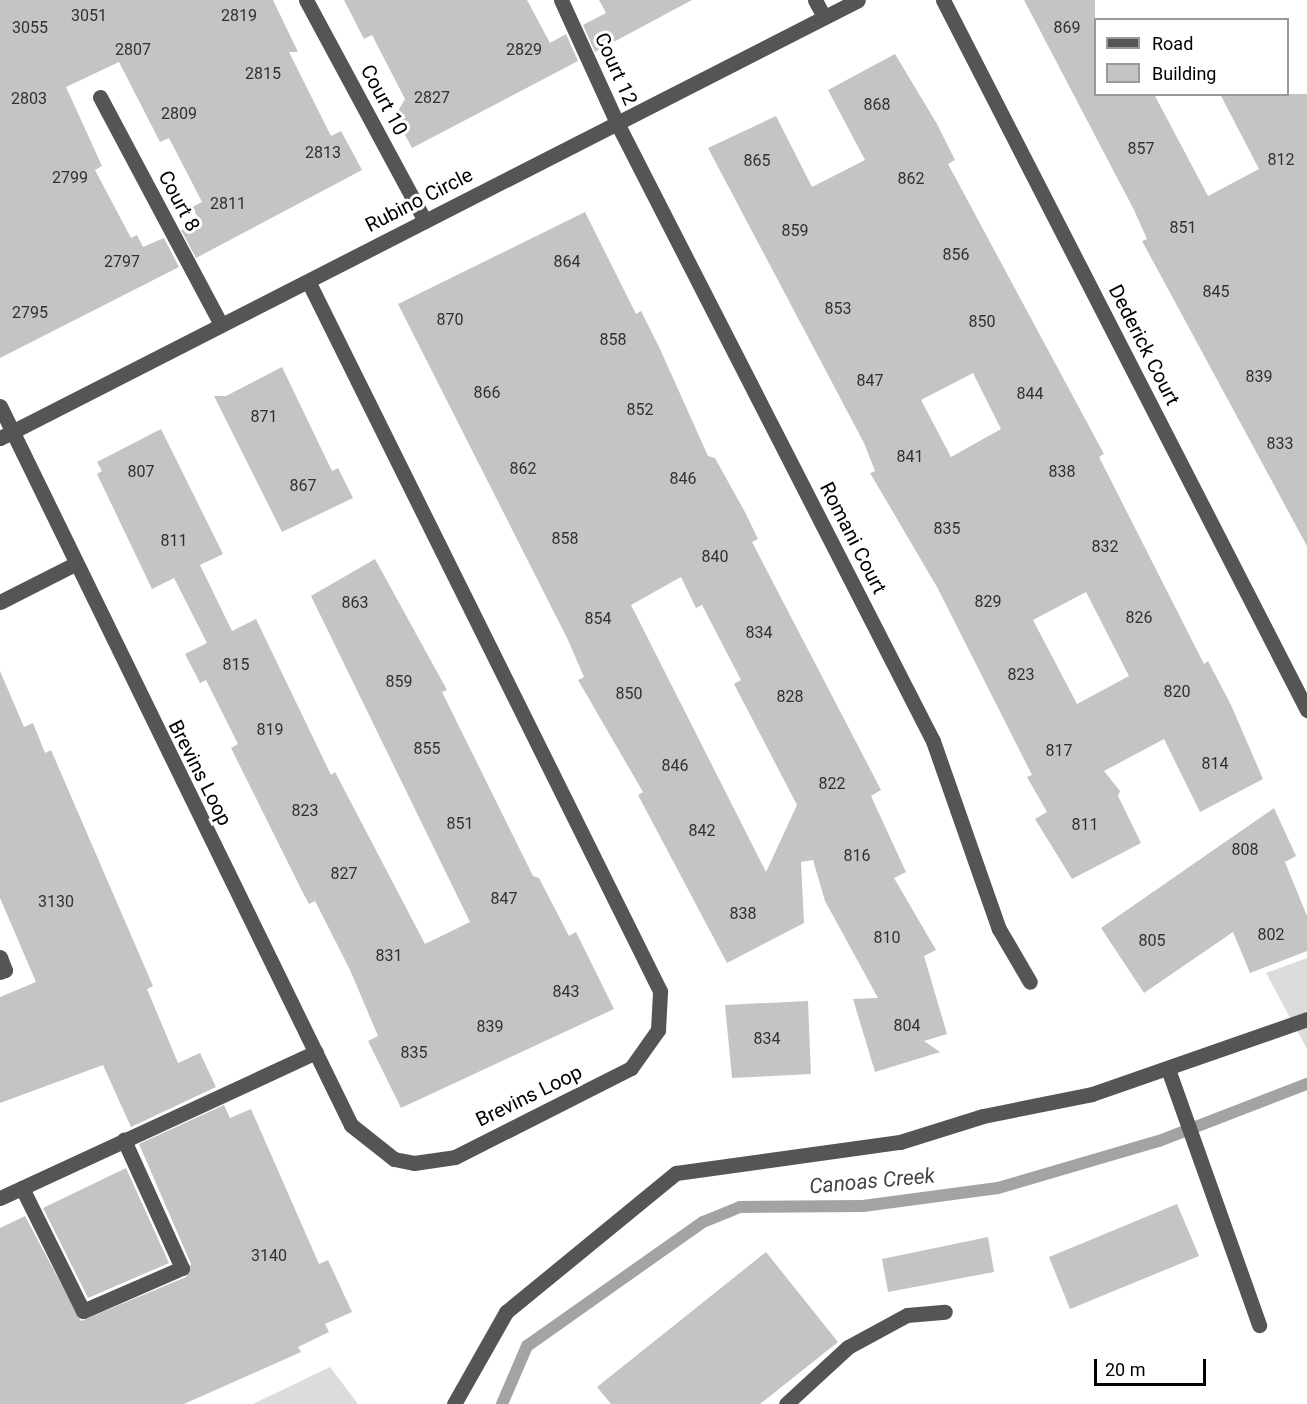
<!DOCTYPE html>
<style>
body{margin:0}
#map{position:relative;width:1307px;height:1404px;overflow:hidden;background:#fff;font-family:Roboto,sans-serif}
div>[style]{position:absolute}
.green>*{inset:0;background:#dcdcdc}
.stream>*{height:12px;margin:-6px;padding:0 6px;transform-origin:6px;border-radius:6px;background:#a3a3a3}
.building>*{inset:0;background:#c4c4c4}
.minor>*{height:15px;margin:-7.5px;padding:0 7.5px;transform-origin:7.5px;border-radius:7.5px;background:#555}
span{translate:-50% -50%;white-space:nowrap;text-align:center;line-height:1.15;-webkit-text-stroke:6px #fff;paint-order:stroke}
.number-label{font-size:16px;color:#313131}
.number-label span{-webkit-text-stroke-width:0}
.street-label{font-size:20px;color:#000}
.water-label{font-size:21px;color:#444;font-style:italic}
.legend{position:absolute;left:1094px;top:18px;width:195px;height:78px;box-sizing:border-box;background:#fff;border:2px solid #999;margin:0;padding:8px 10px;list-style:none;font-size:18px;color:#000}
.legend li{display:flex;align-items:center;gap:12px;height:30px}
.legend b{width:30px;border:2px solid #999}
.scale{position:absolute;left:1094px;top:1359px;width:112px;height:27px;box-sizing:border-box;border:3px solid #000;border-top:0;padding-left:8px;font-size:18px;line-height:21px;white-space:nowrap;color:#000;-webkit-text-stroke:4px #fff;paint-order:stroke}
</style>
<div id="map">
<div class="green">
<div style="clip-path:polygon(1307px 958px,1307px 1049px,1266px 973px)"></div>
<div style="clip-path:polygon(330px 1367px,358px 1404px,253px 1404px)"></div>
</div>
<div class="stream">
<div style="left:502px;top:1404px;width:63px;rotate:-66.7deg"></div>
<div style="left:527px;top:1346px;width:215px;rotate:-35.2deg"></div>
<div style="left:703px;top:1222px;width:40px;rotate:-22deg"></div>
<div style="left:740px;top:1207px;width:123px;rotate:-0.5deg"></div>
<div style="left:863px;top:1206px;width:136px;rotate:-7.6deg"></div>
<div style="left:998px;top:1188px;width:168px;rotate:-16.3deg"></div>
<div style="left:1159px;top:1141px;width:159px;rotate:-21.1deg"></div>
</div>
<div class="building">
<div style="clip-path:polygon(0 0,273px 0,298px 52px,289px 52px,331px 136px,341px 131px,362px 170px,196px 258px,181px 230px,200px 221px,192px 207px,202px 202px,169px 138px,160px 142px,119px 62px,66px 87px,102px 166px,95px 170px,131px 238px,137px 235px,143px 247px,164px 238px,179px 267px,0 358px)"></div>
<div style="clip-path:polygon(344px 0,527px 0,550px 43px,566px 34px,578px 61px,412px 148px,395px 116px,405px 99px,372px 35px,364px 39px)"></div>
<div style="clip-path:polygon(599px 0,692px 0,595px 52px,583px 25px,606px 13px)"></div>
<div style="clip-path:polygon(1024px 0,1095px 0,1095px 94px,1154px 94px,1208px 196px,1259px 169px,1220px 94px,1307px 94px,1307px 546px,1142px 241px,1147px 239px,1134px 210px)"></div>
<div style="clip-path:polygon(evenodd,895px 54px,937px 124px,955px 160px,948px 164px,1104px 454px,1099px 457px,1204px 664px,1208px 661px,1231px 705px,1263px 779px,1200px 812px,1164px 739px,1104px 771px,1120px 791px,1118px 796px,1141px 843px,1072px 879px,1035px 819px,1047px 812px,1027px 777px,1032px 775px,937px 587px,870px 473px,875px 471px,864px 443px,708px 148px,776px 116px,812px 187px,865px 160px,828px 90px,895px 54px,973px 373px,1001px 429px,951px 457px,921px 400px,973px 373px,895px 54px,1086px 592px,1129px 676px,1077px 704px,1033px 620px,1086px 592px)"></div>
<div style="clip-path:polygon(evenodd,585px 212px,636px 314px,641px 311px,660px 349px,708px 456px,715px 458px,746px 514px,758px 539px,752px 542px,881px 790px,871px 796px,906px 872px,894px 878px,936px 950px,924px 956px,947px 1034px,924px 1041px,940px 1052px,875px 1072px,853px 999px,878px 998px,825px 901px,813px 860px,801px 862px,804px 923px,727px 963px,638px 795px,643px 792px,578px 680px,584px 677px,568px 640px,398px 304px,585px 212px,681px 577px,696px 608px,702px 605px,741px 680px,734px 684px,797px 805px,766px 872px,631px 605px,681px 577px)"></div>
<div style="clip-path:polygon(282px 367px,332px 471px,338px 468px,353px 498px,282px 532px,214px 396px,226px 396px)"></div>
<div style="clip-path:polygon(161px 429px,223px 554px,200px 565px,232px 631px,256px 619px,331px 775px,335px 772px,425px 944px,470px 922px,311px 596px,375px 559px,447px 690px,442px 692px,533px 876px,539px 878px,569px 936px,576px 932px,614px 1009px,401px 1108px,368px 1041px,378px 1036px,350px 970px,315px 901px,309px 904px,302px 891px,231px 748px,238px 744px,206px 680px,200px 683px,185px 654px,207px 643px,174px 578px,152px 589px,97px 474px,102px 471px,97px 462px)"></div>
<div style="clip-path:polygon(0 671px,24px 727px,33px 723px,45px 753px,51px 750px,153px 986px,147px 989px,178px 1063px,200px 1053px,216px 1087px,131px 1127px,103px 1065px,0 1103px,0 997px,36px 982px,0 898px)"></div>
<div style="clip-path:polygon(1274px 808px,1296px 856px,1285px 862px,1307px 916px,1307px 951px,1250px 973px,1233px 932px,1144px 993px,1101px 928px)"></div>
<div style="clip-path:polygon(808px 1001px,811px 1074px,732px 1078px,725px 1005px)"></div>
<div style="clip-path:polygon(224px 1105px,230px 1118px,251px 1109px,319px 1264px,328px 1260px,352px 1312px,325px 1324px,329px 1332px,298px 1347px,301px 1352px,184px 1404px,0 1404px,0 1228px,25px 1216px,81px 1321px,186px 1277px,191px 1264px,139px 1144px)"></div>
<div style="clip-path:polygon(126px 1168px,169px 1263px,88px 1298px,43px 1208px)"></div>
<div style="clip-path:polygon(1177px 1204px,1199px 1256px,1070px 1309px,1049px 1257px)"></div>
<div style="clip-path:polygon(988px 1237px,994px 1272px,888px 1292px,882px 1259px)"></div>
<div style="clip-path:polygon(766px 1252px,838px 1342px,760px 1404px,611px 1404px,597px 1387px)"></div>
</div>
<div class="minor">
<div style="left:306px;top:0;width:251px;rotate:61.7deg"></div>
<div style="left:561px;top:0;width:135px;rotate:65.5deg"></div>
<div style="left:617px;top:123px;width:694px;rotate:62.92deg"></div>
<div style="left:933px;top:741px;width:199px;rotate:70.7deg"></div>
<div style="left:999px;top:929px;width:61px;rotate:59.7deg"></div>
<div style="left:815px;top:0;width:19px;rotate:62deg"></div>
<div style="left:943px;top:0;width:798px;rotate:62.86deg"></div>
<div style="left:100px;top:97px;width:258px;rotate:62deg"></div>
<div style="left:0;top:406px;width:800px;rotate:63.98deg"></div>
<div style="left:351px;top:1125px;width:55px;rotate:38.3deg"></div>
<div style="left:394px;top:1159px;width:20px;rotate:11deg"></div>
<div style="left:414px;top:1163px;width:41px;rotate:-8.3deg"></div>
<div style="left:455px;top:1157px;width:197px;rotate:-26.8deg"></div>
<div style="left:631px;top:1068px;width:47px;rotate:-54.6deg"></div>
<div style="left:658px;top:1030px;width:39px;rotate:-87deg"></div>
<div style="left:660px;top:991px;width:792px;rotate:-116.37deg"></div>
<div style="left:0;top:438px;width:963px;rotate:-27.04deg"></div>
<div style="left:0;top:602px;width:82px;rotate:-26.9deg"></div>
<div style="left:0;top:957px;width:14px;rotate:69deg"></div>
<div style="left:5px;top:970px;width:5px;rotate:158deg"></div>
<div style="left:1168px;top:1069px;width:272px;rotate:70.4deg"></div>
<div style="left:22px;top:1188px;width:137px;rotate:63.6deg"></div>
<div style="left:83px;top:1311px;width:108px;rotate:-23.5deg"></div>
<div style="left:182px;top:1268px;width:141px;rotate:-114.4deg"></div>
<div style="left:0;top:1198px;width:348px;rotate:-24.8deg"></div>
<div style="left:454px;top:1404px;width:106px;rotate:-60.5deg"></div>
<div style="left:506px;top:1312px;width:220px;rotate:-39.3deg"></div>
<div style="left:676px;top:1173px;width:226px;rotate:-7.9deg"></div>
<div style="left:900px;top:1142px;width:87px;rotate:-17.4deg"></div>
<div style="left:983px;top:1116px;width:111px;rotate:-11.4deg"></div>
<div style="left:1092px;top:1094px;width:228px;rotate:-19.2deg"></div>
<div style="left:786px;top:1404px;width:84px;rotate:-42.6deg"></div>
<div style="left:848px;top:1347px;width:67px;rotate:-28.5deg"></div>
<div style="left:907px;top:1315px;width:38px;rotate:-5deg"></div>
</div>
<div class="number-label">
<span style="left:89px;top:16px">3051</span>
<span style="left:239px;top:16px">2819</span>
<span style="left:30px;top:28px">3055</span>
<span style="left:1067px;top:28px">869</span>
<span style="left:133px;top:50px">2807</span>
<span style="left:524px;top:50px">2829</span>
<span style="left:263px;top:74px">2815</span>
<span style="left:432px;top:98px">2827</span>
<span style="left:29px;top:99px">2803</span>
<span style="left:877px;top:105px">868</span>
<span style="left:179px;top:114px">2809</span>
<span style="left:1141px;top:149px">857</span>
<span style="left:323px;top:153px">2813</span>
<span style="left:1281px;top:160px">812</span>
<span style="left:757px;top:161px">865</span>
<span style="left:70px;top:178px">2799</span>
<span style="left:911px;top:179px">862</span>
<span style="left:228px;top:204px">2811</span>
<span style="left:1183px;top:228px">851</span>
<span style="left:795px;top:231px">859</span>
<span style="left:956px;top:255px">856</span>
<span style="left:122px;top:262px">2797</span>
<span style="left:567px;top:262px">864</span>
<span style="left:1216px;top:292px">845</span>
<span style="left:838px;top:309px">853</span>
<span style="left:30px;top:313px">2795</span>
<span style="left:450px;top:320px">870</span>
<span style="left:982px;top:322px">850</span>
<span style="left:613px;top:340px">858</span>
<span style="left:1259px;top:377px">839</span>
<span style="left:870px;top:381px">847</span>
<span style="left:487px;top:393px">866</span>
<span style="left:1030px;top:394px">844</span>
<span style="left:640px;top:410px">852</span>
<span style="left:264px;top:417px">871</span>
<span style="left:1280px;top:444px">833</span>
<span style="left:910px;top:457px">841</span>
<span style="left:523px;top:469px">862</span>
<span style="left:141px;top:472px">807</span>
<span style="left:1062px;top:472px">838</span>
<span style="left:683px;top:479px">846</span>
<span style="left:303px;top:486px">867</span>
<span style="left:947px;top:529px">835</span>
<span style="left:565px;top:539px">858</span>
<span style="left:174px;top:541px">811</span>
<span style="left:1105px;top:547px">832</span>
<span style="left:715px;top:557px">840</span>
<span style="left:988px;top:602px">829</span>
<span style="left:355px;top:603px">863</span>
<span style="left:1139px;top:618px">826</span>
<span style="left:598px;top:619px">854</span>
<span style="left:759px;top:633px">834</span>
<span style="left:236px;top:665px">815</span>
<span style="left:1021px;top:675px">823</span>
<span style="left:399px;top:682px">859</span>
<span style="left:1177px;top:692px">820</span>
<span style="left:629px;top:694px">850</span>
<span style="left:790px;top:697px">828</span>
<span style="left:270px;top:730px">819</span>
<span style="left:427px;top:749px">855</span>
<span style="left:1059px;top:751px">817</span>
<span style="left:1215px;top:764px">814</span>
<span style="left:675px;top:766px">846</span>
<span style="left:832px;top:784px">822</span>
<span style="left:305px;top:811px">823</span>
<span style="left:460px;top:824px">851</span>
<span style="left:1085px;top:825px">811</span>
<span style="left:702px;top:831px">842</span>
<span style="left:1245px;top:850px">808</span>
<span style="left:857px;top:856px">816</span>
<span style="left:344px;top:874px">827</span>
<span style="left:504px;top:899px">847</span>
<span style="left:56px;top:902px">3130</span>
<span style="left:743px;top:914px">838</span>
<span style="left:1271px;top:935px">802</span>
<span style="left:887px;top:938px">810</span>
<span style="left:1152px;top:941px">805</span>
<span style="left:389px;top:956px">831</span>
<span style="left:566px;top:992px">843</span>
<span style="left:907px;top:1026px">804</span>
<span style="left:490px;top:1027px">839</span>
<span style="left:767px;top:1039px">834</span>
<span style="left:414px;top:1053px">835</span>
<span style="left:269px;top:1256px">3140</span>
</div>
<div class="street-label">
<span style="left:616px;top:69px;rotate:66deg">Court 12</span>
<span style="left:384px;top:100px;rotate:62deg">Court 10</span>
<span style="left:419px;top:200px;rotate:-27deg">Rubino Circle</span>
<span style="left:179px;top:201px;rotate:62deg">Court 8</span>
<span style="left:1144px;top:345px;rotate:63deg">Dederick Court</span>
<span style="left:853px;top:538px;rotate:63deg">Romani Court</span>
<span style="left:200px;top:773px;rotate:63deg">Brevins Loop</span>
<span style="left:529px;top:1096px;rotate:-26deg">Brevins Loop</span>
</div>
<div class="water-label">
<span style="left:872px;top:1181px;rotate:-5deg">Canoas Creek</span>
</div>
<ul class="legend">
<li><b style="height:8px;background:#555"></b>Road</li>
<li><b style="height:16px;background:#c4c4c4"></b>Building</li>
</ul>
<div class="scale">20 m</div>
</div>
